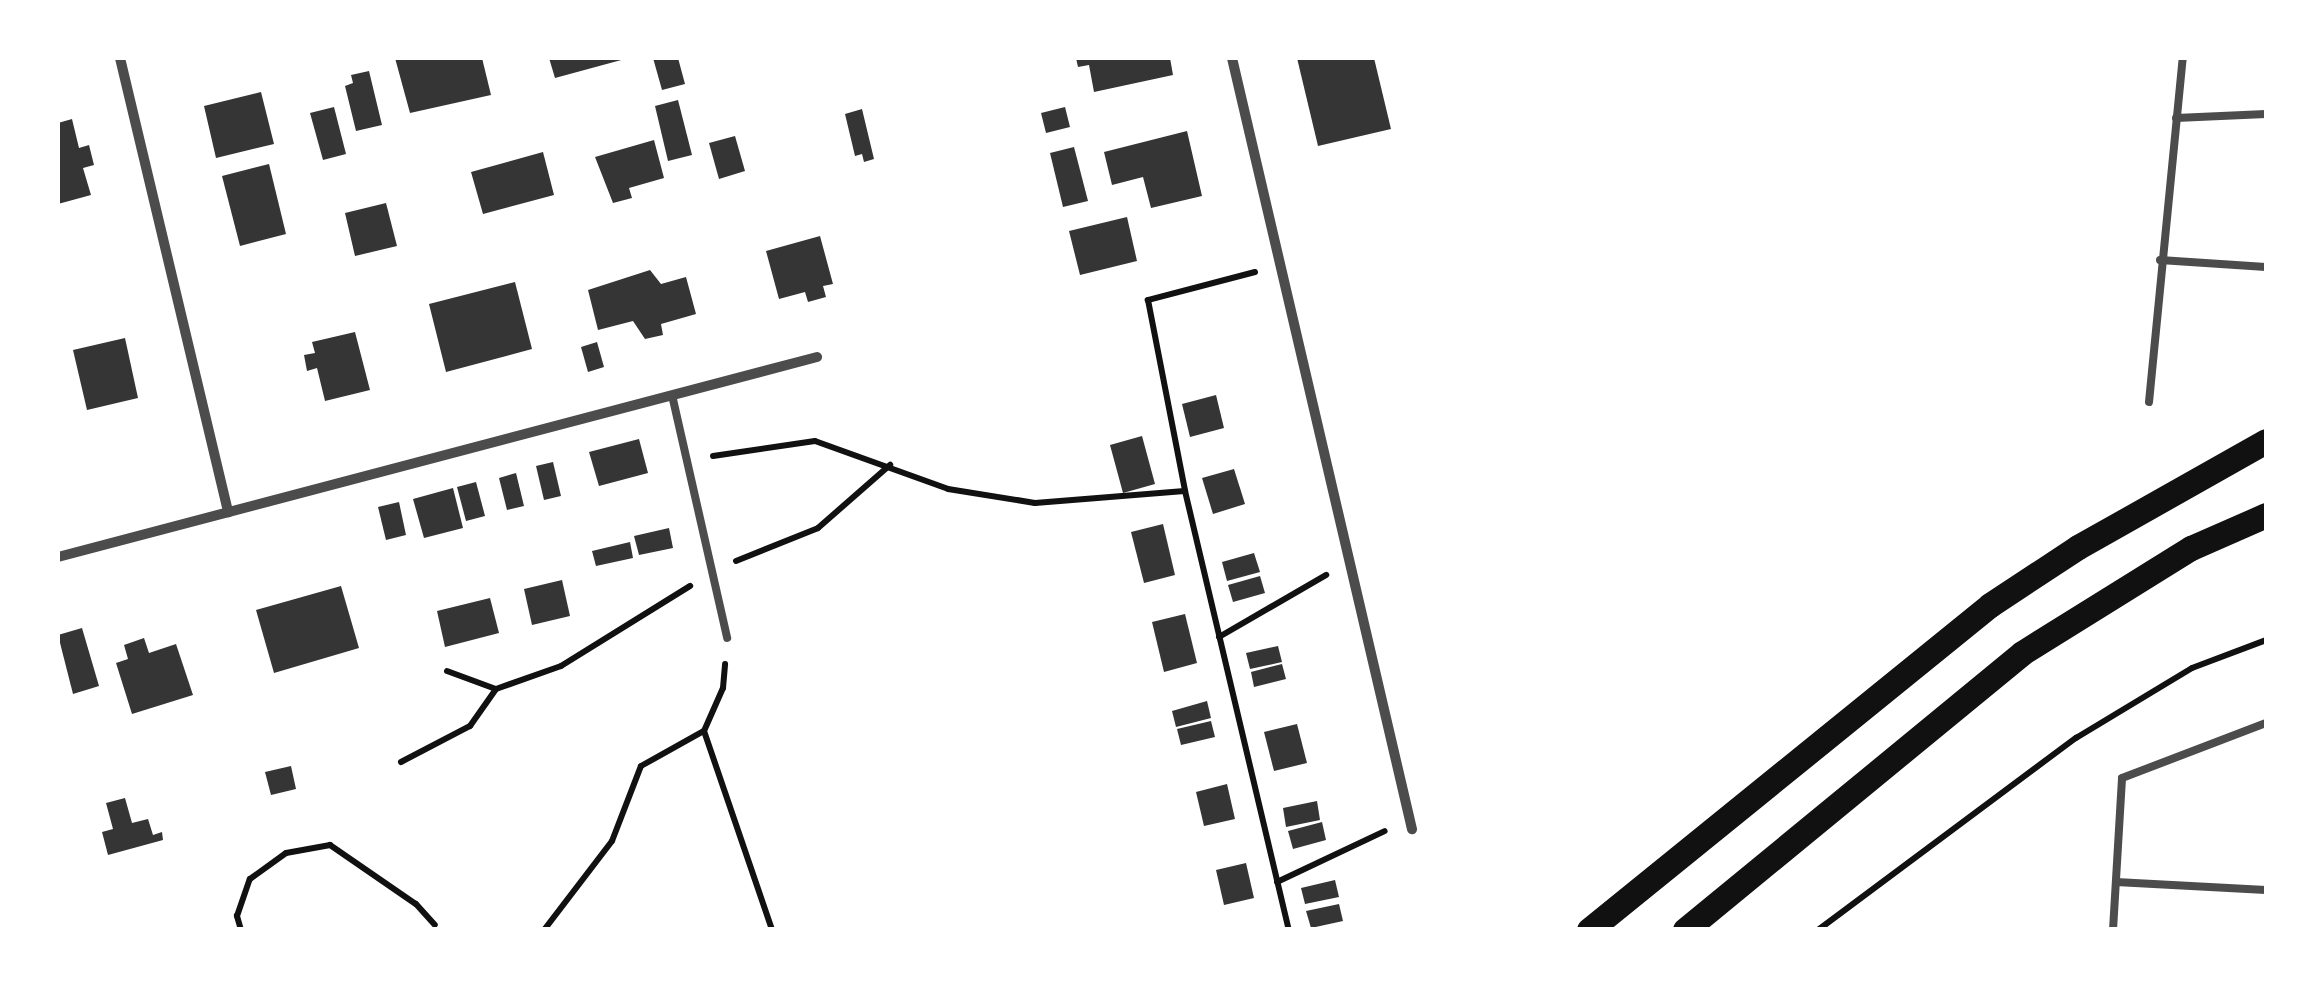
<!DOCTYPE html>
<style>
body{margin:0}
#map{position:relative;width:2324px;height:987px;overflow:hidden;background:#fff;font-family:"Fira Sans Condensed",sans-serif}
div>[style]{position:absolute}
.building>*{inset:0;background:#353535}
.path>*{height:6px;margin:-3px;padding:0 3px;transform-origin:3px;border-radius:3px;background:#111}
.service>*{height:8px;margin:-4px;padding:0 4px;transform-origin:4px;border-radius:4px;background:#4c4c4c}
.minor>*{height:10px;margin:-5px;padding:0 5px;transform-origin:5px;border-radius:5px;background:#4c4c4c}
.primary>*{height:25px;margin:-12.5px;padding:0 12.5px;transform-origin:12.5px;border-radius:12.5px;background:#111}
span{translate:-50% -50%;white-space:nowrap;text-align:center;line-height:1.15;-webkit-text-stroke:10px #fff;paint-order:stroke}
.frame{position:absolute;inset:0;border:60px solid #fff;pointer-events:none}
</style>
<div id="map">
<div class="building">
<div style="clip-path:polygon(395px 58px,482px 58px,491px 95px,410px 113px)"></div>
<div style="clip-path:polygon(549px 58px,625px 58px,625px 59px,555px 78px)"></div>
<div style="clip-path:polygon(653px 58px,678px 58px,685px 84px,662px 90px)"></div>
<div style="clip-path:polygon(1076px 58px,1170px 58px,1173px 75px,1094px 92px,1089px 65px,1078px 67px)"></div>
<div style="clip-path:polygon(1297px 58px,1374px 58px,1391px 129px,1318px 146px)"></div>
<div style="clip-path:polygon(369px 71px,382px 125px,356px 131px,345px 86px,353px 83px,351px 75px)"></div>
<div style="clip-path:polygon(261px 92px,274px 144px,216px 158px,204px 106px)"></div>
<div style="clip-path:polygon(678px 100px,692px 155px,668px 161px,655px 106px)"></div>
<div style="clip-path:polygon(334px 107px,346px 154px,323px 160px,310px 113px)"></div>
<div style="clip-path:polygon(1065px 107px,1070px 127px,1046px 133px,1041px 113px)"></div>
<div style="clip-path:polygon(862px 109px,874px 159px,864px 162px,862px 154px,855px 156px,845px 114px)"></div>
<div style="clip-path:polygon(72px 119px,79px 148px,89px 145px,94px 165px,83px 168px,91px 195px,58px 204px,58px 123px)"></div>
<div style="clip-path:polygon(1187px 131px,1202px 196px,1151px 208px,1143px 177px,1112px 185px,1104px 152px)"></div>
<div style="clip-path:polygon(735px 136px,745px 171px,719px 179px,709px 143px)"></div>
<div style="clip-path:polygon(654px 140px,664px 178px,629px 188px,632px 198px,613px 203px,595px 157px)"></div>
<div style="clip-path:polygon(1074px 147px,1088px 201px,1063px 207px,1050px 153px)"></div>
<div style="clip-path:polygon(543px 152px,554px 195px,483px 214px,471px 172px)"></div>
<div style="clip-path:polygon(269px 164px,286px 234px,240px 246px,222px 176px)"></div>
<div style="clip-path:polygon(386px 203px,397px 246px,355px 256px,345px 213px)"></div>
<div style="clip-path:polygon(1127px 217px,1137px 261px,1080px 275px,1069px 231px)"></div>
<div style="clip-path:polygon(820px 236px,833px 284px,823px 286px,826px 297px,808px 302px,805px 292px,779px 299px,766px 251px)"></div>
<div style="clip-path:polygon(650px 270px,661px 284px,686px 277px,696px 314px,661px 324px,663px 335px,645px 339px,633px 321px,598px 330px,588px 290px)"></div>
<div style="clip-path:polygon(515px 282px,532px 349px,446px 372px,429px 304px)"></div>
<div style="clip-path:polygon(355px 332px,370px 390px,325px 401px,317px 368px,307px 371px,304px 355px,315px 353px,312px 342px)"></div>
<div style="clip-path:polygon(125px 338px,138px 398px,87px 410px,73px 350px)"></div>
<div style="clip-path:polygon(597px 342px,604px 367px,588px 372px,581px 347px)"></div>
<div style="clip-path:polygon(1216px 395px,1224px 428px,1190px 437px,1182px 404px)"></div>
<div style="clip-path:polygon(1142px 436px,1155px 484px,1123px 493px,1110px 445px)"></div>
<div style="clip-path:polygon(639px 439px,648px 473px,599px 486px,589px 452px)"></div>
<div style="clip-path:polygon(553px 462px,561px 496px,544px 500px,536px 466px)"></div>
<div style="clip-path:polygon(1234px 469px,1245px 504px,1213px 514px,1202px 478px)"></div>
<div style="clip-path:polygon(516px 473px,524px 506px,507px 510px,499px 478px)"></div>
<div style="clip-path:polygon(476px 482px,485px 516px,466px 521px,457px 487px)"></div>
<div style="clip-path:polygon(453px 488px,463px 528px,424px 538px,413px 499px)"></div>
<div style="clip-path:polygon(399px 502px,406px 535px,386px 540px,378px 507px)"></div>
<div style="clip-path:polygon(1163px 524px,1175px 575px,1144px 583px,1131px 532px)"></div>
<div style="clip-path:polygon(669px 528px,673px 548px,639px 555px,634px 536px)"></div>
<div style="clip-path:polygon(630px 542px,633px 558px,596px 566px,592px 551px)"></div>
<div style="clip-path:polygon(1254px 553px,1260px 572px,1227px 581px,1222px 562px)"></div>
<div style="clip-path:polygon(1260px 576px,1265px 593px,1233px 602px,1228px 585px)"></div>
<div style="clip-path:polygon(562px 580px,570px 616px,532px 625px,524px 589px)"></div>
<div style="clip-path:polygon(341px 586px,359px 648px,274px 673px,256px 610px)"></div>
<div style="clip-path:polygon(490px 598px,499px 633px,445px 647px,437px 611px)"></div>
<div style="clip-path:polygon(1185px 614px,1197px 663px,1164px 672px,1152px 622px)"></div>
<div style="clip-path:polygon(82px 628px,99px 686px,73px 694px,58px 635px)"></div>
<div style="clip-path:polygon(144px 638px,149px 653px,176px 644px,193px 695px,132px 714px,116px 663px,128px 659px,124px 645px)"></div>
<div style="clip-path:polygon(1278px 646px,1282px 662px,1250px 669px,1246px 653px)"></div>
<div style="clip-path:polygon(1282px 664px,1286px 679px,1254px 687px,1251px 672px)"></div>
<div style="clip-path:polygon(1207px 701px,1211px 718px,1176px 727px,1172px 711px)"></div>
<div style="clip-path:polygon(1211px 721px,1215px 737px,1181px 745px,1177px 729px)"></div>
<div style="clip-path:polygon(1297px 724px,1307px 763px,1274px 771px,1264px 732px)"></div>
<div style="clip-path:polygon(291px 766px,296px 789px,271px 795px,265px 772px)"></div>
<div style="clip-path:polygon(1227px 784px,1235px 819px,1204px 826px,1196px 792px)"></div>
<div style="clip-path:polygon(125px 798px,132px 823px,148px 819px,153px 835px,162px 832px,163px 840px,108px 855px,102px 832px,113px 829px,106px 803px)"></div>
<div style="clip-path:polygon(1317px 801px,1320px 820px,1286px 827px,1283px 808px)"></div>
<div style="clip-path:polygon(1322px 822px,1326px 840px,1293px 849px,1288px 831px)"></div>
<div style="clip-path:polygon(1246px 863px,1254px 898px,1224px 905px,1216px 870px)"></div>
<div style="clip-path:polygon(1335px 880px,1339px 897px,1305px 904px,1301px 888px)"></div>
<div style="clip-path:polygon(1339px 904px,1343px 921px,1311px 928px,1306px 911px)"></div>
</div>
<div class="path">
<div style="left:1255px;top:272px;width:111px;rotate:165.3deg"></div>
<div style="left:1148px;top:300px;width:195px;rotate:79deg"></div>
<div style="left:1185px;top:491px;width:451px;rotate:76.7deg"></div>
<div style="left:713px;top:456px;width:103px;rotate:-8.4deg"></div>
<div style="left:815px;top:441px;width:141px;rotate:19.8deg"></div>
<div style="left:948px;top:489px;width:88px;rotate:9.1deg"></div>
<div style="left:1035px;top:503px;width:150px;rotate:-4.6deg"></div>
<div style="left:736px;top:561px;width:88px;rotate:-21.9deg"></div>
<div style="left:818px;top:528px;width:96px;rotate:-41.2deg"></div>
<div style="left:1219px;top:637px;width:124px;rotate:-30.1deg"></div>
<div style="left:447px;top:671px;width:52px;rotate:20.2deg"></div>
<div style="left:496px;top:689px;width:69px;rotate:-19.5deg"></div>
<div style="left:561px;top:666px;width:152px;rotate:-31.8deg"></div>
<div style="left:704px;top:731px;width:210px;rotate:71.1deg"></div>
<div style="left:401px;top:762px;width:78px;rotate:-27.6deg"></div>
<div style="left:470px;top:726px;width:45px;rotate:-54.9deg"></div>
<div style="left:1277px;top:882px;width:119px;rotate:-25.3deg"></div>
<div style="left:241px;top:930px;width:15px;rotate:-106deg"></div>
<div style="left:237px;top:916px;width:39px;rotate:-71deg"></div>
<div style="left:250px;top:879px;width:44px;rotate:-35.8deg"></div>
<div style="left:286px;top:853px;width:45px;rotate:-10.3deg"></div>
<div style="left:330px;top:845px;width:104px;rotate:34.5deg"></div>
<div style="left:416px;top:904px;width:28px;rotate:48deg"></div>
<div style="left:429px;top:930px;width:13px"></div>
<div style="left:544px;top:930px;width:112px;rotate:-52.6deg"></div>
<div style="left:612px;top:841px;width:80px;rotate:-68.9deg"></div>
<div style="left:641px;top:766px;width:72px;rotate:-29.1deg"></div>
<div style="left:704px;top:731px;width:47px;rotate:-66.2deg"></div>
<div style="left:723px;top:688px;width:24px;rotate:-85deg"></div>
<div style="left:1818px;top:930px;width:322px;rotate:-36.7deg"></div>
<div style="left:2076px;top:738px;width:135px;rotate:-31.1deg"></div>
<div style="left:2192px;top:668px;width:79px;rotate:-20.7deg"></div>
</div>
<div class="service">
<div style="left:2176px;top:118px;width:90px;rotate:-2.5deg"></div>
<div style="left:2160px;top:260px;width:106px;rotate:3.8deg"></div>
<div style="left:672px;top:395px;width:249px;rotate:77.2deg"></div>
<div style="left:2149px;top:402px;width:346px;rotate:-84.4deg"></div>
<div style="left:2116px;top:882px;width:150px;rotate:3.1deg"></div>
<div style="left:2113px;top:930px;width:152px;rotate:-86.6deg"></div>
<div style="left:2122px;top:778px;width:154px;rotate:-20.9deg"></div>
</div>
<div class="minor">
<div style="left:120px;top:58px;width:467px;rotate:76.6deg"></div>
<div style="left:1232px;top:58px;width:792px;rotate:76.86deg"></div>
<div style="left:58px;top:557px;width:785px;rotate:-14.76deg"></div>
</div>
<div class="primary">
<div style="left:1589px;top:930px;width:516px;rotate:-39.02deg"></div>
<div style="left:1990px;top:605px;width:105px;rotate:-33.4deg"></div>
<div style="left:2078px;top:547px;width:216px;rotate:-29.4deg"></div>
<div style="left:1685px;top:930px;width:436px;rotate:-39.4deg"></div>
<div style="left:2022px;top:653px;width:199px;rotate:-31.9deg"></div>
<div style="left:2191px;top:548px;width:82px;rotate:-23.7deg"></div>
</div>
<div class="frame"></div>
</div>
